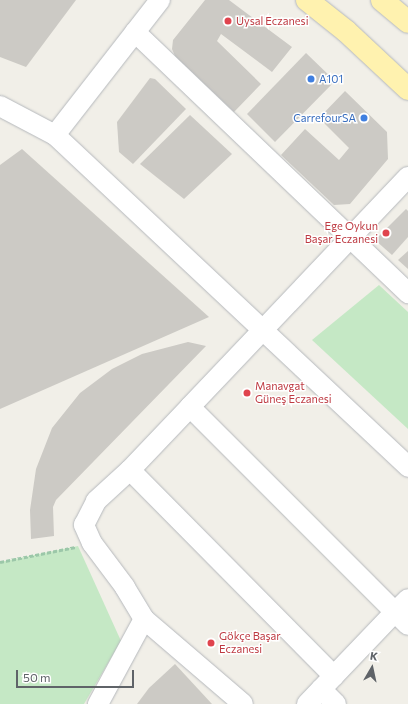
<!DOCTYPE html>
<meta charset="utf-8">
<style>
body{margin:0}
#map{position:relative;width:408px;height:704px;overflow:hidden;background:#f1efe8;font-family:Commissioner,sans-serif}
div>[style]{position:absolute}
.green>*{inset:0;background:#c5e8c5}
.building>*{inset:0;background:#cccac5}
.path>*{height:2.5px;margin-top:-1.25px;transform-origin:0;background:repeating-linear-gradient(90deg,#9cc7a9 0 4px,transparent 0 6px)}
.roads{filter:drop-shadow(0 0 1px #b5b8bc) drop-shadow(0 0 1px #b5b8bc)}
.minor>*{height:20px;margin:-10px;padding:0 10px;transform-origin:10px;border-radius:10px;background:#fff}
.major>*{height:22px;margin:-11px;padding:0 11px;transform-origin:11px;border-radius:11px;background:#fff2af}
.dots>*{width:11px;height:11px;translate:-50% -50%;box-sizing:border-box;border:2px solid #fff;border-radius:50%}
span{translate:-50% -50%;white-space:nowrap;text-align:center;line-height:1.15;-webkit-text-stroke:3px #fff;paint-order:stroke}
.health-label{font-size:11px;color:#be3a42}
.left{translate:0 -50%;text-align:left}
.right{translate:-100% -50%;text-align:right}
.shop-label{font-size:11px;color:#366cbe}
.north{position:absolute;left:352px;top:648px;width:40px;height:40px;-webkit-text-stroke:3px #fff;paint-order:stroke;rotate:9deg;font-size:11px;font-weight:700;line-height:16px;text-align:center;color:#5f6368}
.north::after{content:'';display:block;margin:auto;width:14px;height:18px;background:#5f6368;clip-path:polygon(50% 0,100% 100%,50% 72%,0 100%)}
.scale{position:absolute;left:16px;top:670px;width:118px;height:18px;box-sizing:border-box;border:2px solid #5f6368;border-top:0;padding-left:5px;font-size:12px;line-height:14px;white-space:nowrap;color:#5f6368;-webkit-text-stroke:3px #fff;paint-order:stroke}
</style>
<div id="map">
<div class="green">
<div style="clip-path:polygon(379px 285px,408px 312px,408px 429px,312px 340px)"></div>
<div style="clip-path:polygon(78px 546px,121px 641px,84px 704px,0 704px,0 562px)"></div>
</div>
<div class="building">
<div style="clip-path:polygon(0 0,76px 0,26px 67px,0 57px)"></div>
<div style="clip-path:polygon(205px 0,229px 0,292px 47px,272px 72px,221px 34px,217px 41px,261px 84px,234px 112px,175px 56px,172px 49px,173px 40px)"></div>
<div style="clip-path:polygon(306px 53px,335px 81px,275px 142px,247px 114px)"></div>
<div style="clip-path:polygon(150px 78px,155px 79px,186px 109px,133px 164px,119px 152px,117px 122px)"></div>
<div style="clip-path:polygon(345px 91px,387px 132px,388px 159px,350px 204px,334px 205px,281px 155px,305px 129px,339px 160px,349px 148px,319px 118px)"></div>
<div style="clip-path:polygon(190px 115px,232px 154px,184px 199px,140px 164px)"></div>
<div style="clip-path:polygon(22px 149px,209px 317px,0 409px,0 165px)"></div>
<div style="clip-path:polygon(406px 209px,408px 211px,408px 237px,392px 255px,375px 240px)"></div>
<div style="clip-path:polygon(408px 251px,408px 269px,398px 260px)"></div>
<div style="clip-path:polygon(188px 342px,206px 346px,56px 500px,53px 507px,54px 536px,31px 539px,30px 510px,36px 469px,52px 428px,80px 393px,112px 369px,142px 354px)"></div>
<div style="clip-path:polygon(175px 664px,212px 704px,137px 704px,149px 688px)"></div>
</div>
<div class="path">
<div style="left:0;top:562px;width:77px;rotate:-11.2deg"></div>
</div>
<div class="roads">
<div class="minor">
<div style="left:135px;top:32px;width:378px;rotate:43.7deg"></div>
<div style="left:0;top:106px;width:62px;rotate:27.8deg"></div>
<div style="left:55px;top:135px;width:485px;rotate:43.2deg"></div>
<div style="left:55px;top:135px;width:171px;rotate:-52.1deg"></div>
<div style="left:408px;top:177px;width:317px;rotate:133.5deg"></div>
<div style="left:190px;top:407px;width:290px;rotate:45deg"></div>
<div style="left:395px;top:612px;width:18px;rotate:-45deg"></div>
<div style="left:130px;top:470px;width:290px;rotate:45.3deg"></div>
<div style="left:144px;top:619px;width:130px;rotate:40.6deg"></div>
<div style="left:321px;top:689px;width:21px;rotate:45deg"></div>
<div style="left:98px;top:704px;width:97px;rotate:-61.6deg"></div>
<div style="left:144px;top:619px;width:37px;rotate:-121deg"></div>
<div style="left:125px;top:587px;width:55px;rotate:-126.9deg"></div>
<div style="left:92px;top:543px;width:20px;rotate:-114deg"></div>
<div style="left:84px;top:525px;width:27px;rotate:-63deg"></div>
<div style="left:96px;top:501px;width:46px;rotate:-42.4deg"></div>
<div style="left:130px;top:470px;width:87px;rotate:-46.4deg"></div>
<div style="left:307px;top:704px;width:127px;rotate:-46.3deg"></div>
<div style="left:395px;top:612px;width:18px;rotate:45deg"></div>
</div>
<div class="major">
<div style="left:307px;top:0;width:50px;rotate:38.5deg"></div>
<div style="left:346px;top:31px;width:85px;rotate:43.1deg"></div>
<div style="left:382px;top:0;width:34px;rotate:40deg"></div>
</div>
</div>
<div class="dots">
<div style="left:228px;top:21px;background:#e0444e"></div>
<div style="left:311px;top:79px;background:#3f7fe0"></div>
<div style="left:364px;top:118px;background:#3f7fe0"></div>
<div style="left:386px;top:233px;background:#e0444e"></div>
<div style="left:247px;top:393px;background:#e0444e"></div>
<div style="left:211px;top:643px;background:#e0444e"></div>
</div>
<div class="health-label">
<span class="left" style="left:236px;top:21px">Uysal Eczanesi</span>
<span class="right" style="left:378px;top:233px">Ege Oykun<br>Başar Eczanesi</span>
<span class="left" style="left:255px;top:393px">Manavgat<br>Güneş Eczanesi</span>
<span class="left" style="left:219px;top:643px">Gökçe Başar<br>Eczanesi</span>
</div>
<div class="shop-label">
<span class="left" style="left:319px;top:79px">A101</span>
<span class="right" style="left:356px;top:118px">CarrefourSA</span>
</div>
<div class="north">K</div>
<div class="scale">50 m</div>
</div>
